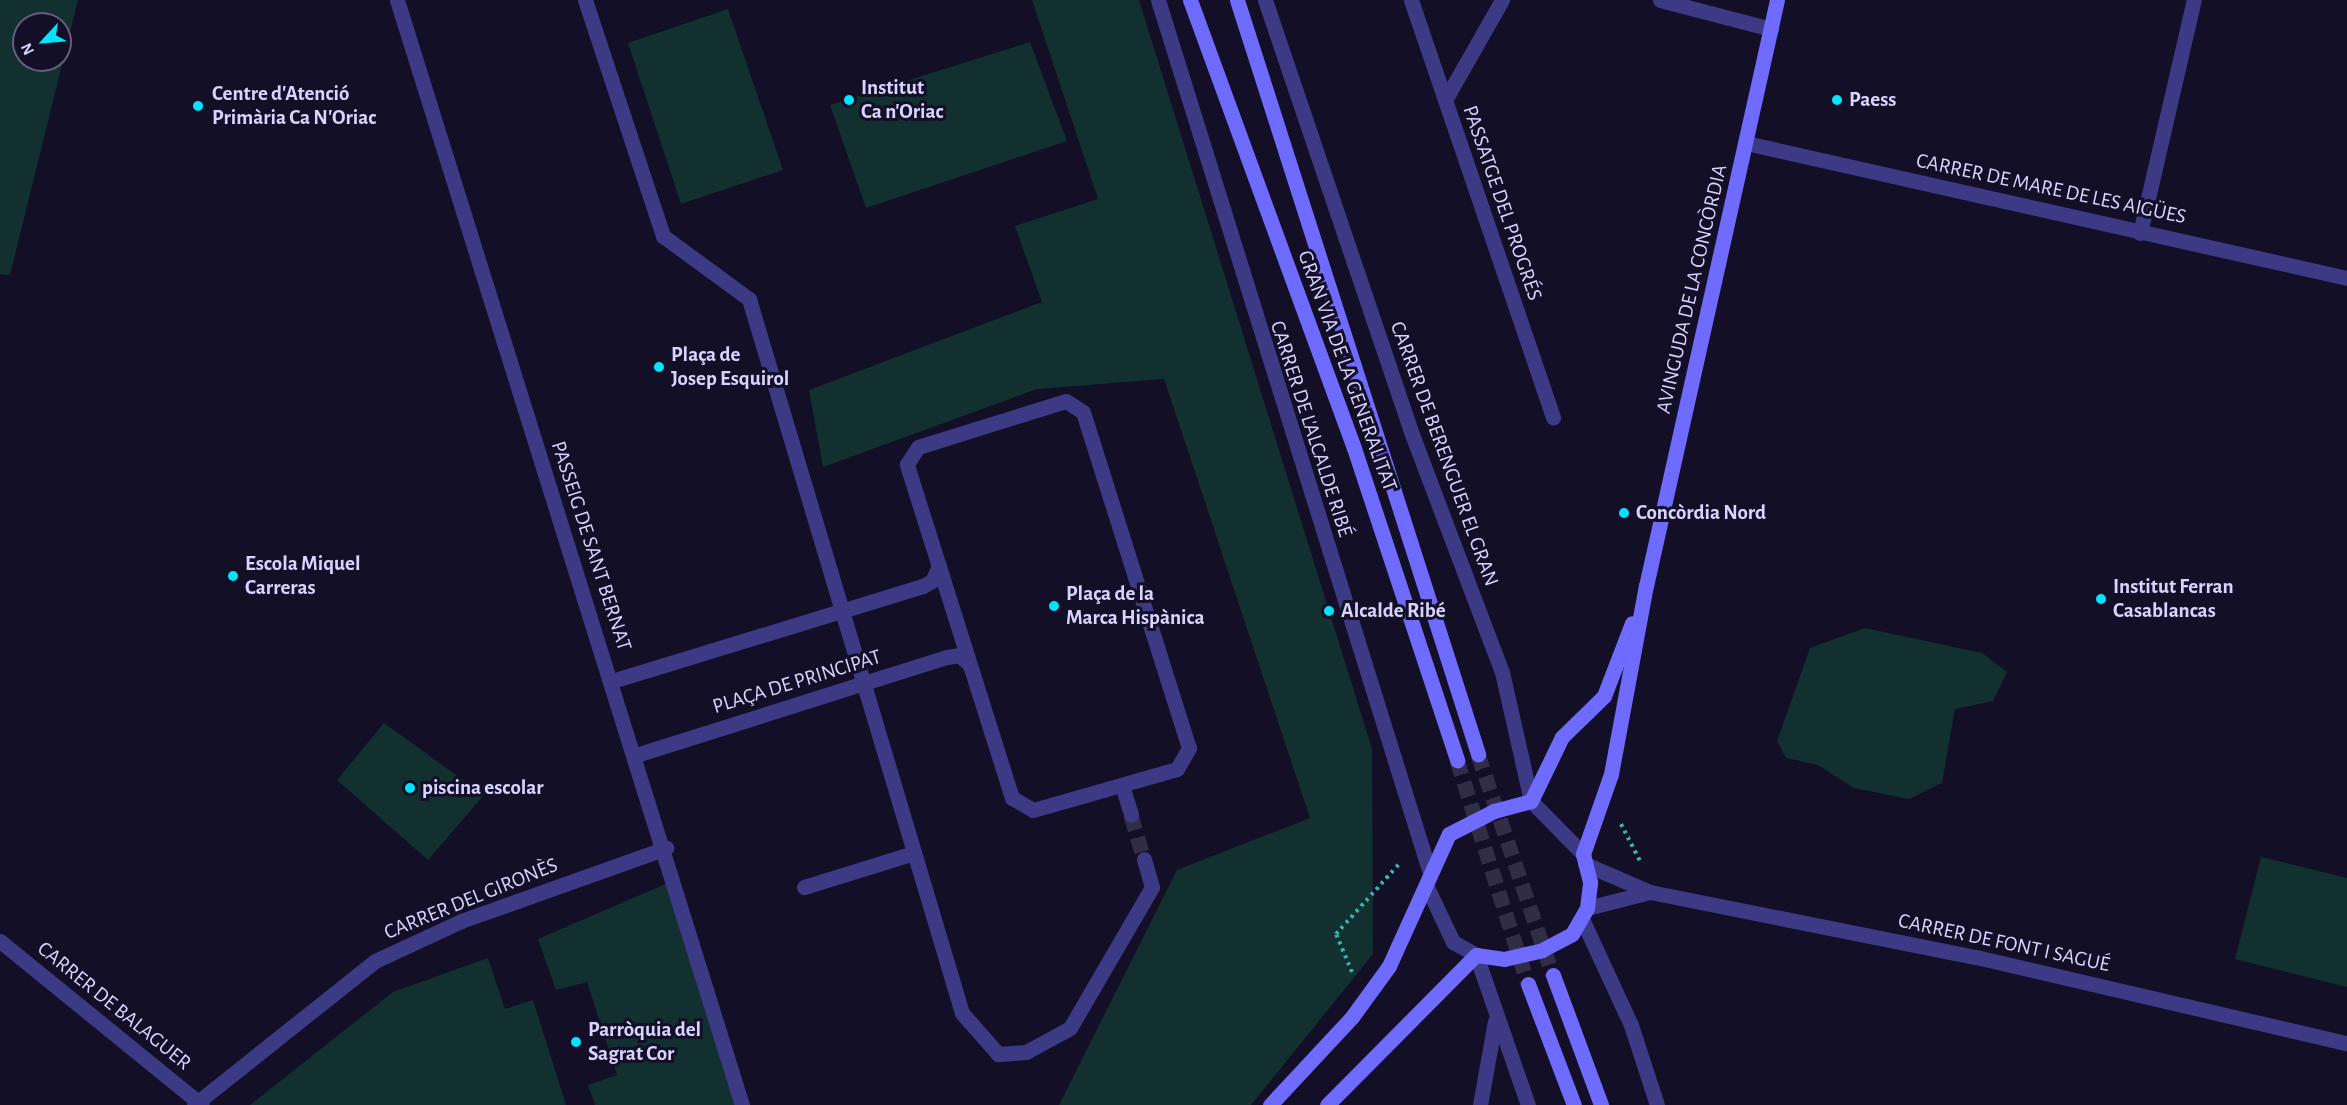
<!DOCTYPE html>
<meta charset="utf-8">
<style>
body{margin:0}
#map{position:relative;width:2347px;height:1105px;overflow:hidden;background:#130f26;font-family:"Alegreya Sans",sans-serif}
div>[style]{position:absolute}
.green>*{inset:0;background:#12302f}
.street-tunnel>*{height:15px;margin-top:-7.5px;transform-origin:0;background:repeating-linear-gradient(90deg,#312d47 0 15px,transparent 0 23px)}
.secondary-tunnel>*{height:15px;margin-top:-7.5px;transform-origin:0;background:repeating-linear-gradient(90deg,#312d47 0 15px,transparent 0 23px)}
.path>*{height:4px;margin-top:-2px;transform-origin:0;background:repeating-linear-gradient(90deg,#2fb8b0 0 3px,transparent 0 7.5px)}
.street>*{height:15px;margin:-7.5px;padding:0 7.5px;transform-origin:7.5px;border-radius:7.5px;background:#3d3a85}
.secondary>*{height:15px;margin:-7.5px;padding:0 7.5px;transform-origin:7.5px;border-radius:7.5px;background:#6f6bff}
.dots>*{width:16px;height:16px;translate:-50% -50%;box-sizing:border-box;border:3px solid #130f26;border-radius:50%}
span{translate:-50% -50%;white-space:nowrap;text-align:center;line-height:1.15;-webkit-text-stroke:6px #130f26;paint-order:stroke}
.poi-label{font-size:21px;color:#d9d4ff;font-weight:700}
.left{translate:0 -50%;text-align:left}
.street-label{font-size:21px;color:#d9d4ff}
.north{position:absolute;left:12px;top:12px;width:60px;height:60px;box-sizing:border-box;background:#130f26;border:2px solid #625e7d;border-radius:50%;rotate:244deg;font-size:16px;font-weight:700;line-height:24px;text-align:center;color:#d9d4ff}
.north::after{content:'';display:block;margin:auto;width:21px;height:27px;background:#00e5ff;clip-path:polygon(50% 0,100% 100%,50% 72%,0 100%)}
</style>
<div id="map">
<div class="green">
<div style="clip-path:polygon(evenodd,0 0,78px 0,10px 275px,0 274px,0 0,24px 24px,60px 24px,60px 60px,24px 60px,24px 24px)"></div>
<div style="clip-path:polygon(1032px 0,1139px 0,1372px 749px,1373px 954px,1251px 1105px,1059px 1105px,1177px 870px,1310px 818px,1164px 379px,1037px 389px,823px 467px,809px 390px,1042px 302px,1015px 226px,1098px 199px)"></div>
<div style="clip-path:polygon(728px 9px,783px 170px,681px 204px,628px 43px)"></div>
<div style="clip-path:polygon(1030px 42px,1067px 141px,866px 208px,830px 105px)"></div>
<div style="clip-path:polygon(1865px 628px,1982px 653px,2007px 672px,1993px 701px,1955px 709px,1942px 783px,1909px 799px,1854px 788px,1818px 765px,1786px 758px,1777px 741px,1810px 648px)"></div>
<div style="clip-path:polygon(384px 723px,484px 795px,428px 860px,337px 780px)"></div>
<div style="clip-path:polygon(2261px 857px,2347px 878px,2347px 987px,2235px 959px)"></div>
<div style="clip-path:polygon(675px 880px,742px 1105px,595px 1105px,588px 1085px,617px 1075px,587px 982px,556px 990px,538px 939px)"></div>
<div style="clip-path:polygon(488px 958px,505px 1009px,533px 1000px,566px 1105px,250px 1105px,393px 992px)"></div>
</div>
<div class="street-tunnel">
<div style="left:1131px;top:815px;width:46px;rotate:73.5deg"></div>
</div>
<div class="secondary-tunnel">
<div style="left:1478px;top:754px;width:233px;rotate:71.3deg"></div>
<div style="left:1457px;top:760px;width:235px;rotate:72.4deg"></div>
</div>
<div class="path">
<div style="left:1621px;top:824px;width:42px;rotate:62.8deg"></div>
<div style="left:1352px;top:972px;width:41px;rotate:-112.8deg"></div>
<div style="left:1336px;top:934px;width:96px;rotate:-48deg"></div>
</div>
<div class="street">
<div style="left:397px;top:0;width:1158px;rotate:72.66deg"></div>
<div style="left:585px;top:0;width:249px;rotate:71.7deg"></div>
<div style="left:663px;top:236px;width:107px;rotate:36.2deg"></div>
<div style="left:749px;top:299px;width:745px;rotate:73.39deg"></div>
<div style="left:962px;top:1013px;width:55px;rotate:48.7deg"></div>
<div style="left:998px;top:1054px;width:28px;rotate:-4deg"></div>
<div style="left:1026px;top:1052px;width:50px;rotate:-28.6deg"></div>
<div style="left:1070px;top:1028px;width:163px;rotate:-59.8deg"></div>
<div style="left:1152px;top:887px;width:29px;rotate:-106deg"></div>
<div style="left:1158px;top:0;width:911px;rotate:72.7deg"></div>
<div style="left:1265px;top:0;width:453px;rotate:71.3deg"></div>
<div style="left:1410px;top:429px;width:260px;rotate:69.3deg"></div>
<div style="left:1502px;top:672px;width:132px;rotate:77.3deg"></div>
<div style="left:1531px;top:801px;width:74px;rotate:45.5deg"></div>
<div style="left:1411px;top:0;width:441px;rotate:71.2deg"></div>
<div style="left:1660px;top:0;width:115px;rotate:14.6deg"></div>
<div style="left:1445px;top:100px;width:115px;rotate:-60.3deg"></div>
<div style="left:1746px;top:143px;width:616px;rotate:12.66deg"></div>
<div style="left:2140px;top:233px;width:239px;rotate:-77deg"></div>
<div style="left:1066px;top:401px;width:20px;rotate:33deg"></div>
<div style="left:1083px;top:412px;width:352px;rotate:72.5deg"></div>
<div style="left:1189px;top:748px;width:24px;rotate:120deg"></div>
<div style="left:1177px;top:769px;width:150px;rotate:164.1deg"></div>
<div style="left:1033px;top:810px;width:24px;rotate:-150deg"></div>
<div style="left:1012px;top:798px;width:350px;rotate:-107.5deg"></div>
<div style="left:907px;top:464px;width:20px;rotate:-57deg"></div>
<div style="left:918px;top:447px;width:155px;rotate:-17.3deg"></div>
<div style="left:612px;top:681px;width:325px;rotate:-17deg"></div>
<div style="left:923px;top:586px;width:10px;rotate:-29deg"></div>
<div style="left:932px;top:581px;width:17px;rotate:-65deg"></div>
<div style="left:636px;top:755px;width:326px;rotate:-17.5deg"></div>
<div style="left:947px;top:657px;width:12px;rotate:-9deg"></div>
<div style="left:959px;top:655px;width:13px;rotate:42deg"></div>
<div style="left:1122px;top:785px;width:31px;rotate:73deg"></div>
<div style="left:1585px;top:864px;width:71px;rotate:23.3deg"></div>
<div style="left:1650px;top:892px;width:332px;rotate:11.3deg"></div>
<div style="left:1976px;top:957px;width:381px;rotate:13.1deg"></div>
<div style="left:804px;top:887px;width:115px;rotate:-17.2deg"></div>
<div style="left:1427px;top:887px;width:61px;rotate:64.7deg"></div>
<div style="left:1453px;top:942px;width:26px;rotate:29deg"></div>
<div style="left:1476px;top:955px;width:159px;rotate:70.9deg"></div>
<div style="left:1587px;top:908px;width:65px;rotate:-14.3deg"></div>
<div style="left:1582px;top:919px;width:117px;rotate:65.2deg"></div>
<div style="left:1631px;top:1025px;width:84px;rotate:72deg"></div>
<div style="left:0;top:941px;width:260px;rotate:39.1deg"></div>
<div style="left:194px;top:1105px;width:231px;rotate:-38.5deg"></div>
<div style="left:375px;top:961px;width:95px;rotate:-24.9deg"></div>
<div style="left:461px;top:921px;width:218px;rotate:-19.6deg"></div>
<div style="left:1480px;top:1105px;width:85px;rotate:-79.9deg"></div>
</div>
<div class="secondary">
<div style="left:1190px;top:0;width:477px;rotate:69.9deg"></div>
<div style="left:1354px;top:448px;width:329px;rotate:71.7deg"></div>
<div style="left:1237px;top:0;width:792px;rotate:72.27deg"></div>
<div style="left:1553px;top:975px;width:139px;rotate:69.7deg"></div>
<div style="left:1528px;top:984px;width:129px;rotate:69.2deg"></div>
<div style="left:1270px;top:1105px;width:120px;rotate:-47deg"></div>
<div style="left:1352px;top:1017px;width:63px;rotate:-54deg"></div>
<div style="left:1389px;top:966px;width:145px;rotate:-65.6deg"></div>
<div style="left:1449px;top:834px;width:51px;rotate:-27.1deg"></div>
<div style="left:1494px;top:811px;width:38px;rotate:-15deg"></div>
<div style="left:1531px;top:801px;width:71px;rotate:-64.2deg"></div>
<div style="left:1562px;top:737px;width:59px;rotate:-44.3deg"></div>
<div style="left:1604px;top:696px;width:78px;rotate:-69deg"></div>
<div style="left:1327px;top:1105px;width:211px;rotate:-45.2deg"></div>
<div style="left:1476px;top:955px;width:28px;rotate:8deg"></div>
<div style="left:1504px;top:959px;width:39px;rotate:-13deg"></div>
<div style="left:1542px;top:950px;width:34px;rotate:-28deg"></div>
<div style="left:1572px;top:934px;width:30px;rotate:-60deg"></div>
<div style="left:1587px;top:908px;width:26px;rotate:-83deg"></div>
<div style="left:1590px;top:882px;width:29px;rotate:-104deg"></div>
<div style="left:1583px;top:854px;width:85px;rotate:-70.7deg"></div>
<div style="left:1611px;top:774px;width:191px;rotate:-79.5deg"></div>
<div style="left:1646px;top:586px;width:600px;rotate:-77.4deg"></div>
</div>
<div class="dots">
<div style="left:849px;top:100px;background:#00e5ff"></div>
<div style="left:1837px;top:100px;background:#00e5ff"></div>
<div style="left:198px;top:106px;background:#00e5ff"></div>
<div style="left:659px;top:367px;background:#00e5ff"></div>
<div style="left:1624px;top:513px;background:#00e5ff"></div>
<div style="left:233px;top:576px;background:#00e5ff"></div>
<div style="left:2101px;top:599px;background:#00e5ff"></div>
<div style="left:1054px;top:606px;background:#00e5ff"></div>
<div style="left:1329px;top:611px;background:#00e5ff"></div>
<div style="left:410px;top:788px;background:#00e5ff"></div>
<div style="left:576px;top:1042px;background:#00e5ff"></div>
</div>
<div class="poi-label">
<span class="left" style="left:861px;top:100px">Institut<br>Ca n'Oriac</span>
<span class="left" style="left:212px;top:106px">Centre d'Atenció<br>Primària Ca N'Oriac</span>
<span class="left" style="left:1849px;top:100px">Paess</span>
<span class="left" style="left:671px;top:367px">Plaça de<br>Josep Esquirol</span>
<span class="left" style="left:1636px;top:513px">Concòrdia Nord</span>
<span class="left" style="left:245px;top:576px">Escola Miquel<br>Carreras</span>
<span class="left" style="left:2113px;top:599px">Institut Ferran<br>Casablancas</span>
<span class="left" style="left:1066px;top:606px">Plaça de la<br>Marca Hispànica</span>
<span class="left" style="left:1341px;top:611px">Alcalde Ribé</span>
<span class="left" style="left:422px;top:788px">piscina escolar</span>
<span class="left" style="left:588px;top:1042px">Parròquia del<br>Sagrat Cor</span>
</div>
<div class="street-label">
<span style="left:2051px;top:189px;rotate:12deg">CARRER DE MARE DE LES AIGÜES</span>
<span style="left:1502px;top:203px;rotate:71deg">PASSATGE DEL PROGRÉS</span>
<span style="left:1692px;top:289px;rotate:-77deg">AVINGUDA DE LA CONCÒRDIA</span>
<span style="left:1347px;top:371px;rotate:70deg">GRAN VIA DE LA GENERALITAT</span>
<span style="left:1311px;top:429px;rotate:72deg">CARRER DE L'ALCALDE RIBÉ</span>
<span style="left:1444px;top:454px;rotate:70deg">CARRER DE BERENGUER EL GRAN</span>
<span style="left:591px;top:546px;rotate:72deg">PASSEIG DE SANT BERNAT</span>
<span style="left:797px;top:682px;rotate:-17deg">PLAÇA DE PRINCIPAT</span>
<span style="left:471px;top:899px;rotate:-22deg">CARRER DEL GIRONÈS</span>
<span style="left:2004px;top:943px;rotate:12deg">CARRER DE FONT I SAGUÉ</span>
<span style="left:114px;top:1006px;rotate:39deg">CARRER DE BALAGUER</span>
</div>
<div class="north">N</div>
</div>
